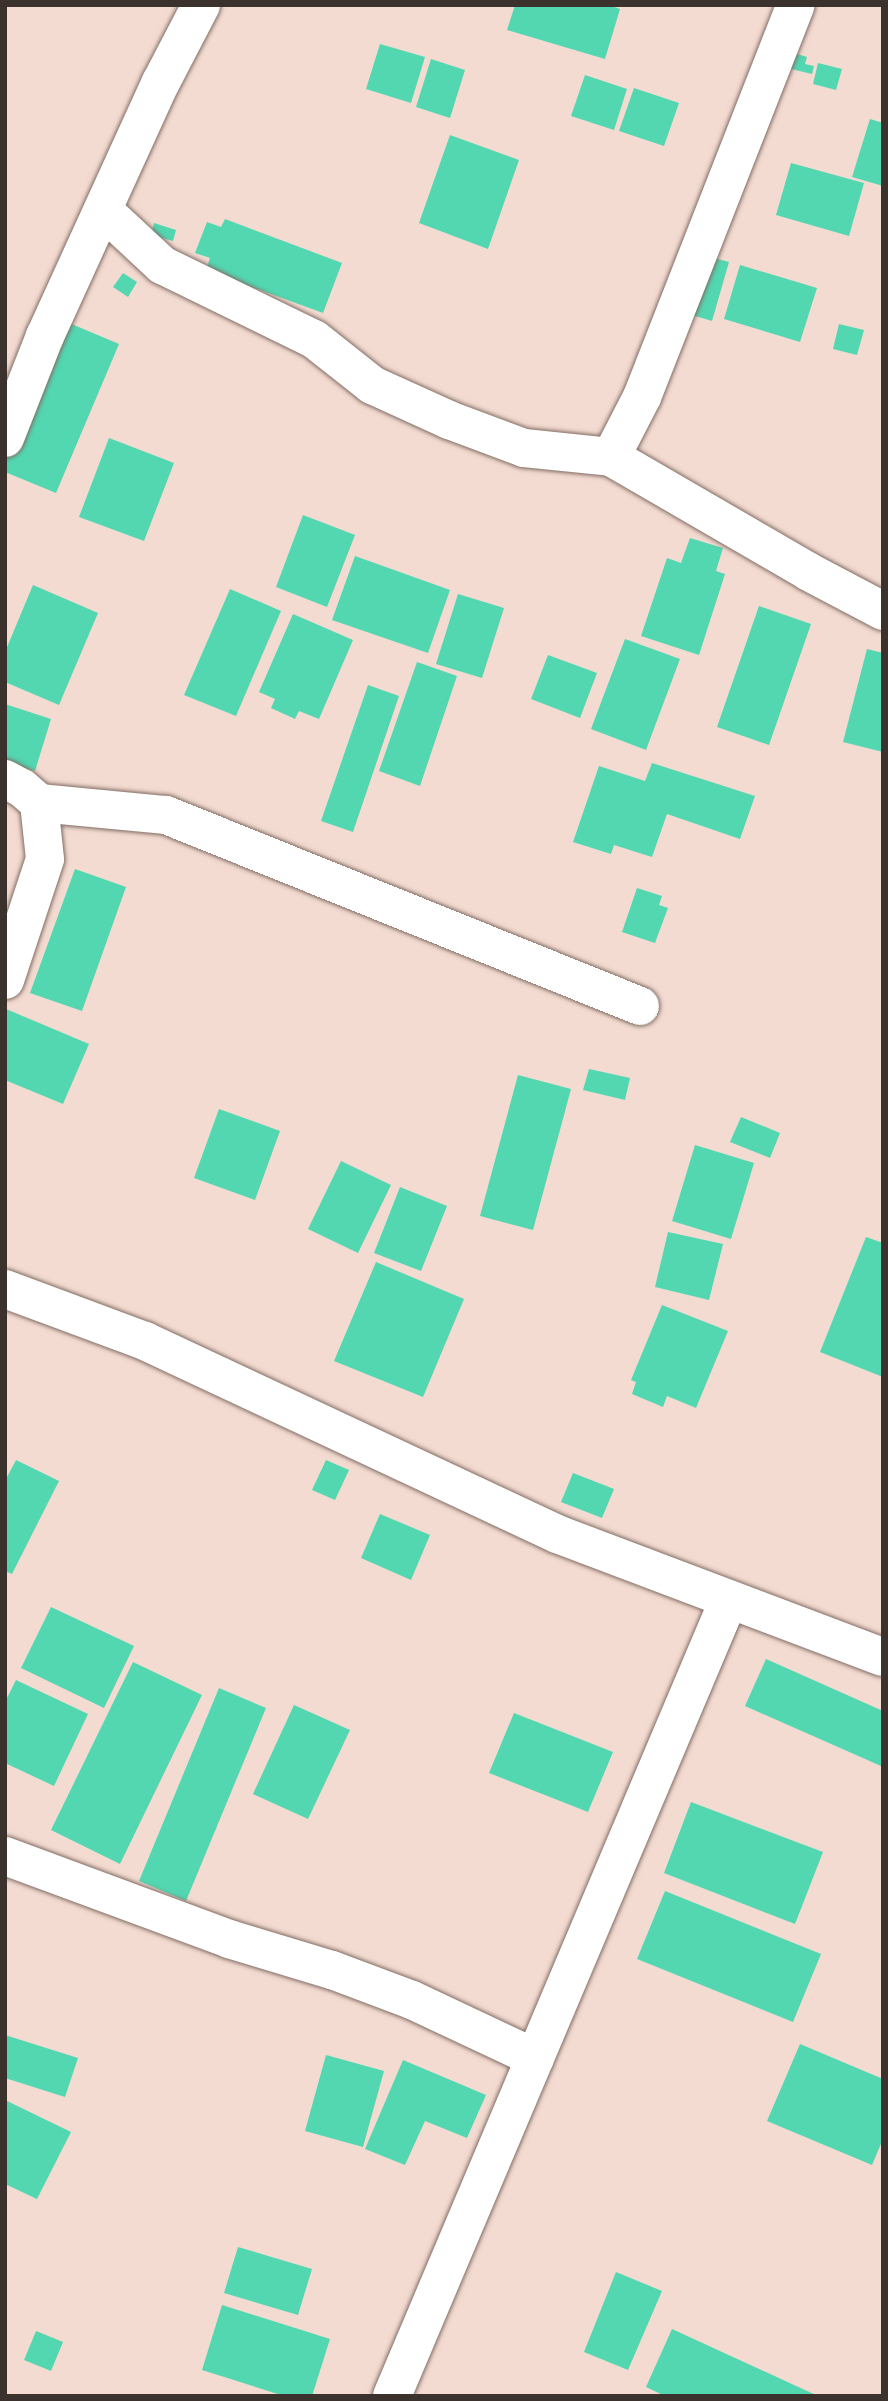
<!DOCTYPE html>
<style>
body{margin:0}
#map{position:relative;width:888px;height:2401px;overflow:hidden;background:#f3dbd1;font-family:"IBM Plex Sans",sans-serif}
div>[style]{position:absolute}
.building>*{inset:0;background:#52d7b1}
.roads{filter:drop-shadow(0 0 2px #826d64) drop-shadow(0 0 2px #826d64)}
.minor>*{height:38px;margin:-19px;padding:0 19px;transform-origin:19px;border-radius:19px;background:#fff}
span{translate:-50% -50%;white-space:nowrap;text-align:center;line-height:1.15;-webkit-text-stroke:7px #f3dbd1;paint-order:stroke}
.frame{position:absolute;inset:0;border:7px solid #3b312d;pointer-events:none}
</style>
<div id="map">
<div class="building">
<div style="clip-path:polygon(515px 5px,609px 5px,620px 9px,605px 59px,507px 30px)"></div>
<div style="clip-path:polygon(380px 44px,425px 57px,411px 103px,366px 89px)"></div>
<div style="clip-path:polygon(791px 52px,807px 57px,805px 64px,814px 66px,812px 74px,787px 68px)"></div>
<div style="clip-path:polygon(431px 59px,465px 70px,450px 118px,416px 107px)"></div>
<div style="clip-path:polygon(818px 63px,842px 69px,836px 90px,813px 84px)"></div>
<div style="clip-path:polygon(585px 75px,627px 89px,614px 130px,571px 116px)"></div>
<div style="clip-path:polygon(634px 88px,679px 103px,664px 146px,619px 131px)"></div>
<div style="clip-path:polygon(870px 119px,883px 123px,883px 186px,852px 177px)"></div>
<div style="clip-path:polygon(450px 135px,519px 160px,488px 249px,419px 223px)"></div>
<div style="clip-path:polygon(791px 163px,864px 183px,849px 236px,776px 215px)"></div>
<div style="clip-path:polygon(225px 219px,342px 263px,323px 313px,206px 270px,210px 258px,195px 253px,207px 222px,221px 227px)"></div>
<div style="clip-path:polygon(154px 223px,176px 230px,173px 241px,151px 235px)"></div>
<div style="clip-path:polygon(710px 257px,729px 262px,712px 321px,692px 315px)"></div>
<div style="clip-path:polygon(740px 265px,817px 288px,800px 342px,724px 319px)"></div>
<div style="clip-path:polygon(123px 273px,137px 282px,128px 297px,113px 287px)"></div>
<div style="clip-path:polygon(62px 320px,119px 344px,56px 493px,5px 472px,5px 456px)"></div>
<div style="clip-path:polygon(839px 324px,864px 330px,857px 355px,833px 349px)"></div>
<div style="clip-path:polygon(109px 438px,174px 463px,144px 541px,79px 517px)"></div>
<div style="clip-path:polygon(303px 515px,355px 535px,327px 607px,276px 587px)"></div>
<div style="clip-path:polygon(690px 538px,723px 548px,716px 571px,725px 574px,699px 655px,641px 636px,667px 558px,681px 563px)"></div>
<div style="clip-path:polygon(355px 556px,450px 590px,428px 653px,332px 620px)"></div>
<div style="clip-path:polygon(33px 585px,98px 613px,59px 705px,5px 682px,5px 652px)"></div>
<div style="clip-path:polygon(230px 589px,281px 611px,236px 716px,184px 695px)"></div>
<div style="clip-path:polygon(458px 594px,504px 608px,482px 678px,436px 664px)"></div>
<div style="clip-path:polygon(759px 606px,811px 624px,769px 745px,717px 727px)"></div>
<div style="clip-path:polygon(293px 614px,353px 640px,319px 719px,299px 711px,295px 719px,271px 708px,275px 699px,259px 692px)"></div>
<div style="clip-path:polygon(625px 639px,680px 659px,646px 750px,591px 729px)"></div>
<div style="clip-path:polygon(867px 649px,883px 653px,883px 752px,843px 742px)"></div>
<div style="clip-path:polygon(548px 655px,597px 673px,580px 718px,531px 699px)"></div>
<div style="clip-path:polygon(417px 662px,457px 676px,420px 786px,379px 771px)"></div>
<div style="clip-path:polygon(368px 685px,399px 696px,353px 832px,321px 821px)"></div>
<div style="clip-path:polygon(5px 704px,51px 719px,35px 771px,5px 762px)"></div>
<div style="clip-path:polygon(652px 763px,755px 796px,740px 839px,667px 814px,652px 857px,614px 845px,611px 854px,573px 842px,599px 766px,645px 781px)"></div>
<div style="clip-path:polygon(75px 869px,126px 887px,82px 1011px,30px 993px)"></div>
<div style="clip-path:polygon(637px 888px,662px 896px,659px 905px,668px 908px,655px 943px,622px 932px)"></div>
<div style="clip-path:polygon(6px 1009px,89px 1044px,63px 1104px,5px 1080px)"></div>
<div style="clip-path:polygon(589px 1069px,630px 1078px,625px 1100px,583px 1090px)"></div>
<div style="clip-path:polygon(518px 1075px,571px 1089px,533px 1230px,480px 1216px)"></div>
<div style="clip-path:polygon(219px 1109px,280px 1131px,255px 1200px,194px 1178px)"></div>
<div style="clip-path:polygon(741px 1117px,780px 1133px,770px 1158px,730px 1142px)"></div>
<div style="clip-path:polygon(695px 1145px,754px 1163px,731px 1239px,672px 1221px)"></div>
<div style="clip-path:polygon(341px 1161px,391px 1185px,358px 1253px,308px 1229px)"></div>
<div style="clip-path:polygon(400px 1187px,447px 1206px,421px 1271px,374px 1253px)"></div>
<div style="clip-path:polygon(668px 1232px,723px 1244px,709px 1300px,655px 1287px)"></div>
<div style="clip-path:polygon(866px 1237px,883px 1243px,883px 1377px,820px 1352px)"></div>
<div style="clip-path:polygon(376px 1262px,464px 1299px,423px 1397px,334px 1361px)"></div>
<div style="clip-path:polygon(662px 1305px,728px 1331px,696px 1408px,667px 1396px,663px 1407px,632px 1394px,636px 1382px,631px 1380px)"></div>
<div style="clip-path:polygon(16px 1460px,59px 1481px,12px 1574px,5px 1571px,5px 1481px)"></div>
<div style="clip-path:polygon(326px 1460px,349px 1470px,335px 1500px,312px 1490px)"></div>
<div style="clip-path:polygon(573px 1473px,614px 1489px,602px 1518px,561px 1502px)"></div>
<div style="clip-path:polygon(380px 1514px,430px 1535px,411px 1580px,361px 1558px)"></div>
<div style="clip-path:polygon(51px 1607px,134px 1646px,104px 1708px,21px 1668px)"></div>
<div style="clip-path:polygon(766px 1659px,883px 1711px,881px 1766px,745px 1706px)"></div>
<div style="clip-path:polygon(133px 1662px,202px 1695px,120px 1864px,51px 1830px)"></div>
<div style="clip-path:polygon(16px 1680px,88px 1714px,54px 1786px,5px 1763px,5px 1702px)"></div>
<div style="clip-path:polygon(219px 1688px,266px 1708px,186px 1901px,139px 1881px)"></div>
<div style="clip-path:polygon(294px 1705px,350px 1730px,308px 1819px,253px 1794px)"></div>
<div style="clip-path:polygon(514px 1713px,613px 1752px,588px 1812px,489px 1773px)"></div>
<div style="clip-path:polygon(691px 1802px,823px 1852px,795px 1924px,664px 1873px)"></div>
<div style="clip-path:polygon(665px 1891px,821px 1954px,793px 2022px,637px 1959px)"></div>
<div style="clip-path:polygon(5px 2035px,78px 2058px,65px 2097px,5px 2078px)"></div>
<div style="clip-path:polygon(800px 2044px,883px 2079px,883px 2139px,872px 2165px,767px 2121px)"></div>
<div style="clip-path:polygon(326px 2055px,384px 2071px,363px 2147px,305px 2131px)"></div>
<div style="clip-path:polygon(403px 2060px,486px 2095px,467px 2138px,425px 2121px,405px 2165px,365px 2149px)"></div>
<div style="clip-path:polygon(5px 2100px,71px 2132px,37px 2199px,5px 2184px)"></div>
<div style="clip-path:polygon(238px 2247px,312px 2269px,298px 2315px,224px 2293px)"></div>
<div style="clip-path:polygon(616px 2272px,662px 2291px,628px 2370px,584px 2352px)"></div>
<div style="clip-path:polygon(222px 2305px,330px 2339px,312px 2396px,284px 2396px,202px 2370px)"></div>
<div style="clip-path:polygon(672px 2329px,818px 2396px,665px 2396px,646px 2387px)"></div>
<div style="clip-path:polygon(36px 2331px,63px 2342px,51px 2371px,24px 2360px)"></div>
</div>
<div class="roads">
<div class="minor">
<div style="left:103px;top:210px;width:81px;rotate:43deg"></div>
<div style="left:162px;top:265px;width:169px;rotate:26deg"></div>
<div style="left:314px;top:339px;width:74px;rotate:38.4deg"></div>
<div style="left:372px;top:385px;width:85px;rotate:24.4deg"></div>
<div style="left:449px;top:420px;width:80px;rotate:20.5deg"></div>
<div style="left:524px;top:448px;width:87px;rotate:5.9deg"></div>
<div style="left:611px;top:457px;width:229px;rotate:30.1deg"></div>
<div style="left:809px;top:572px;width:84px;rotate:27.8deg"></div>
<div style="left:5px;top:438px;width:110px;rotate:-68.6deg"></div>
<div style="left:45px;top:336px;width:279px;rotate:-65.5deg"></div>
<div style="left:161px;top:82px;width:87px;rotate:-62.5deg"></div>
<div style="left:611px;top:457px;width:68px;rotate:-62.7deg"></div>
<div style="left:642px;top:397px;width:421px;rotate:-68.6deg"></div>
<div style="left:5px;top:779px;width:19px;rotate:28deg"></div>
<div style="left:22px;top:788px;width:23px;rotate:41deg"></div>
<div style="left:39px;top:803px;width:128px;rotate:5.4deg"></div>
<div style="left:166px;top:815px;width:511px;rotate:21.95deg"></div>
<div style="left:5px;top:980px;width:127px;rotate:-71.7deg"></div>
<div style="left:45px;top:859px;width:56px;rotate:-96.1deg"></div>
<div style="left:5px;top:1289px;width:149px;rotate:20.4deg"></div>
<div style="left:145px;top:1341px;width:455px;rotate:25.1deg"></div>
<div style="left:557px;top:1534px;width:348px;rotate:20.7deg"></div>
<div style="left:5px;top:1856px;width:239px;rotate:20.3deg"></div>
<div style="left:229px;top:1939px;width:108px;rotate:16.8deg"></div>
<div style="left:332px;top:1970px;width:85px;rotate:20.6deg"></div>
<div style="left:412px;top:2000px;width:136px;rotate:25.2deg"></div>
<div style="left:392px;top:2396px;width:865px;rotate:-67.08deg"></div>
</div>
</div>
<div class="frame"></div>
</div>
